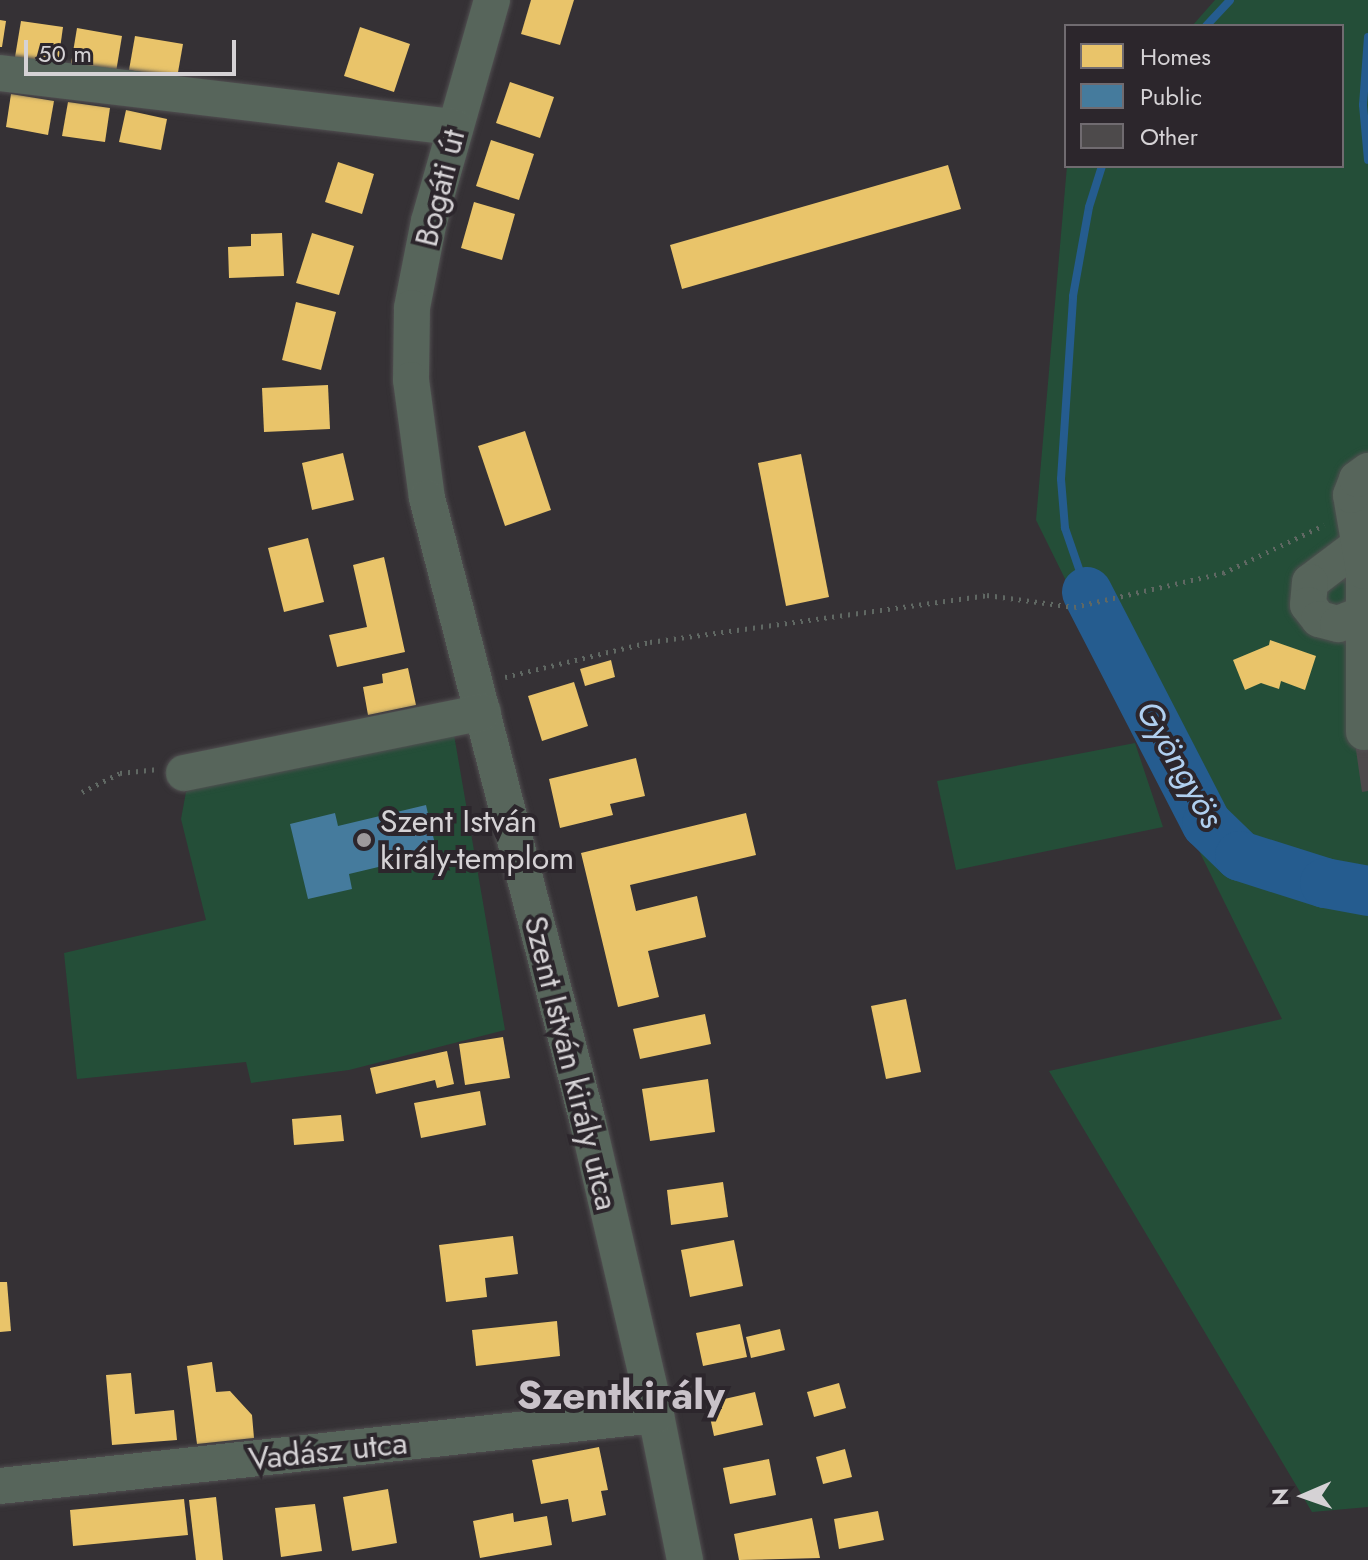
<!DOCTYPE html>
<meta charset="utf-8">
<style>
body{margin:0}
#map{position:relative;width:1368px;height:1560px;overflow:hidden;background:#353135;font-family:Jost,sans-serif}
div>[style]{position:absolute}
.green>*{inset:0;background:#244e38}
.homes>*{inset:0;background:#e9c46a}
.public>*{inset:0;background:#457b9d}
.stream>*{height:8px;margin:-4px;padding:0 4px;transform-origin:4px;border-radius:4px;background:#255c8f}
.river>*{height:50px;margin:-25px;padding:0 25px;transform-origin:25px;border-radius:25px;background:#255c8f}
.building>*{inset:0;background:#4d4a4b}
.path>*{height:5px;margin-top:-2.5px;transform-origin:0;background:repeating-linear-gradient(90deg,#606863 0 2px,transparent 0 8px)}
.roads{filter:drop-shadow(0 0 2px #514f51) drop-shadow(0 0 2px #514f51)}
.minor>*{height:36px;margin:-18px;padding:0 18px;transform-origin:18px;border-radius:18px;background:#57655b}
.dots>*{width:22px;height:22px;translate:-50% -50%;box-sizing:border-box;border:4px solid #2c262c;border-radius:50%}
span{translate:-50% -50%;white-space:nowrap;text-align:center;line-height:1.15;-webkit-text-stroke:8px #2c262c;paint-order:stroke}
.street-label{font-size:32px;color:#d5d2d5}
.poi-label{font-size:32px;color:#d5d2d5}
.left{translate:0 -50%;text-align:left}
.water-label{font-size:34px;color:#b0cfef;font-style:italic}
.district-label{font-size:40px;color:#c9c2c9;font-weight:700}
.legend{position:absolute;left:1064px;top:24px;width:280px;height:144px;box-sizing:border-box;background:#2c262c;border:2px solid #706b70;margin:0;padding:10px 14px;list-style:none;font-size:24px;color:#d5d2d5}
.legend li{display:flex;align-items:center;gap:16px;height:40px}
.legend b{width:40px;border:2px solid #706b70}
.north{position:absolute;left:1264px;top:1456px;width:80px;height:80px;-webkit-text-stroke:6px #2c262c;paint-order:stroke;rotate:268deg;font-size:22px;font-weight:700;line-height:32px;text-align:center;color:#d5d2d5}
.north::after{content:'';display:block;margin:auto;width:28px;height:36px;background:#d5d2d5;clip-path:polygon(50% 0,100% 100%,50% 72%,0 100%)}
.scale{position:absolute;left:24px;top:40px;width:212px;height:36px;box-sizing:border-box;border:4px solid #d5d2d5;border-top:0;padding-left:10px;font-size:24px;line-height:28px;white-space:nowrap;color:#d5d2d5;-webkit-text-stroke:6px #2c262c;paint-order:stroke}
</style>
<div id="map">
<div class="green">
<div style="clip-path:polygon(1215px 0,1368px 0,1368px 1507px,1312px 1512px,1049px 1071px,1282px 1019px,1036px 520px,1067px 166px,1342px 166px,1342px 26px,1192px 26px)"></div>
<div style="clip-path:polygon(453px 729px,505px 1030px,349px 1070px,251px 1083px,246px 1062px,77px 1079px,64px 953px,206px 920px,181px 819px,186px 792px,201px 783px)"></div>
<div style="clip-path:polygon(1135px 743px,1163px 827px,956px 870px,937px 781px)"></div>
</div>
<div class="homes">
<div style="clip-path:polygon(531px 0,574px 0,560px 45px,521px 34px)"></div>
<div style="clip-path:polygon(0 20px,6px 21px,2px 47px,0 47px)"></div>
<div style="clip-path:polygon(21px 21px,63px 27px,58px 63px,15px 57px)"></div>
<div style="clip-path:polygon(360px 27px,410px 44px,394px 92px,344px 76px)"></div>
<div style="clip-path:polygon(77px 28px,122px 36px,116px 72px,71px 64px)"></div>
<div style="clip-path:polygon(135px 36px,183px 44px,177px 78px,129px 70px)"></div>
<div style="clip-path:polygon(510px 82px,554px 97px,540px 138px,496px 123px)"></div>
<div style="clip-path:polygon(11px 94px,54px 101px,48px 135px,6px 127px)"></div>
<div style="clip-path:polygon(68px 102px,110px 108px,105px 142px,62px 136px)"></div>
<div style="clip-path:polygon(126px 110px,167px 119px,161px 150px,119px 142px)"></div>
<div style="clip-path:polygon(491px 140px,534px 154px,519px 200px,476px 186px)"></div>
<div style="clip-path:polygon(338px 162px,374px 174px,362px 214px,325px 202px)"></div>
<div style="clip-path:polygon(948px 165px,961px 209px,682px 289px,670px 245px)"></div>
<div style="clip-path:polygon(474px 202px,515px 214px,502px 260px,461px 248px)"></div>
<div style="clip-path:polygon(282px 233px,284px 276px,229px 278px,228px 247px,251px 246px,251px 234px)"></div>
<div style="clip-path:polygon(312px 233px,354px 246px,339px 295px,296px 283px)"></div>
<div style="clip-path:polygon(296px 302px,336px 312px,321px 370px,282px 360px)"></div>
<div style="clip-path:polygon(328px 385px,330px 429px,264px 432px,262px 388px)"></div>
<div style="clip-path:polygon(525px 431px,551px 510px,505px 526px,478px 446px)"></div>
<div style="clip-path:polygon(343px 453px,354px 500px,312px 510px,302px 463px)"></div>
<div style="clip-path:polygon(801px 454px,829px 597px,786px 606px,758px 463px)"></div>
<div style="clip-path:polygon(308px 538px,324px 602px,284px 612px,268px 548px)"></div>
<div style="clip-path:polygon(384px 557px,405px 652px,337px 667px,329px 635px,367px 627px,353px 565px)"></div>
<div style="clip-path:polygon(1270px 640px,1316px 656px,1305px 690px,1281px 681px,1279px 689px,1261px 683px,1245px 690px,1233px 660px,1269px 645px)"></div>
<div style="clip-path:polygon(611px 660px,615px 677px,585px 686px,580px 669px)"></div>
<div style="clip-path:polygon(408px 668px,416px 705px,368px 715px,363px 687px,383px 683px,382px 674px)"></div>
<div style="clip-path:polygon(574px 682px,588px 726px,542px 741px,528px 696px)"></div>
<div style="clip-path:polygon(636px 758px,645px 796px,610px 804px,613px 815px,560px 828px,549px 779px)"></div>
<div style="clip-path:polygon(746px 813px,756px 855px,630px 885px,636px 911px,697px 896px,706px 937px,648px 951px,659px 997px,618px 1007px,581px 853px)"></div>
<div style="clip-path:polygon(906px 999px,921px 1072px,886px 1079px,871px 1006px)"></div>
<div style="clip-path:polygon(705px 1014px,711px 1044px,640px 1059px,633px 1029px)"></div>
<div style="clip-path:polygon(503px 1037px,510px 1078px,465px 1085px,459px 1044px)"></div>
<div style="clip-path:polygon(447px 1051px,454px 1084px,437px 1088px,435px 1080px,376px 1094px,370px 1068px)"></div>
<div style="clip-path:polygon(708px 1079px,715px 1132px,650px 1141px,642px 1089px)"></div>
<div style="clip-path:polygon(480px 1091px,486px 1125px,421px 1138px,414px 1103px)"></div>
<div style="clip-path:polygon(341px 1115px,344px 1141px,294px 1145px,292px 1119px)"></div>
<div style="clip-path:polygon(723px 1182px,728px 1217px,671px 1225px,667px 1190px)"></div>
<div style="clip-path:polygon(513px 1236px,518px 1274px,485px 1278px,487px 1297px,446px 1302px,439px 1245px)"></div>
<div style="clip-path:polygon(734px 1240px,743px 1286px,690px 1297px,681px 1250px)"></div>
<div style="clip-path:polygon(0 1282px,7px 1282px,11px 1331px,0 1332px)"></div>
<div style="clip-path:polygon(557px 1321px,560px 1356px,476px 1366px,472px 1330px)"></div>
<div style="clip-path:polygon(740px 1324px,747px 1357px,703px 1366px,696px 1333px)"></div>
<div style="clip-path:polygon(780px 1329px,785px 1350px,751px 1358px,746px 1337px)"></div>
<div style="clip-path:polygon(212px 1362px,216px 1392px,230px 1391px,252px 1415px,254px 1438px,197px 1444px,187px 1366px)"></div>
<div style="clip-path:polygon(131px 1373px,135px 1414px,174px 1410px,177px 1440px,112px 1445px,106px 1375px)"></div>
<div style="clip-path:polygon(839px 1383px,846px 1408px,814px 1417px,807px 1392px)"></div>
<div style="clip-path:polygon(755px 1392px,763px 1425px,714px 1436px,707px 1403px)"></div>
<div style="clip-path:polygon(599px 1447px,608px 1490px,601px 1491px,606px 1515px,572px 1522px,568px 1499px,541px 1504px,532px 1460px)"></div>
<div style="clip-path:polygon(845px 1449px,852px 1477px,823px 1484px,816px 1457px)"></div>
<div style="clip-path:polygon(769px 1459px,776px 1495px,730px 1504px,723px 1468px)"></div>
<div style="clip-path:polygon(388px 1489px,397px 1543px,352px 1551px,343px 1497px)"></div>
<div style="clip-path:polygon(216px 1497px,223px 1560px,196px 1560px,189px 1500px)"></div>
<div style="clip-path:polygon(184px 1499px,188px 1535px,73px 1546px,70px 1510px)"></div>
<div style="clip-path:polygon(315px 1504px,322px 1551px,281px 1557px,275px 1508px)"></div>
<div style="clip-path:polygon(878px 1511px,884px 1540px,839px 1549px,834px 1519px)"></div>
<div style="clip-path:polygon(513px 1513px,514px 1522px,547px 1516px,552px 1545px,480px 1558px,473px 1521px)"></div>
<div style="clip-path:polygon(812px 1518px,820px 1558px,739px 1560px,734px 1534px)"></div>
</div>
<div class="public">
<div style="clip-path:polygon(426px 805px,437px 853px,349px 874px,352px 889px,308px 899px,290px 824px,335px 813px,338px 826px)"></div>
</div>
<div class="stream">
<div style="left:1206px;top:26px;width:35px;rotate:-47deg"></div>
<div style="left:1368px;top:37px;width:68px;rotate:94.2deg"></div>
<div style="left:1363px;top:105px;width:55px;rotate:84.8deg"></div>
<div style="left:1087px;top:592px;width:68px;rotate:-109deg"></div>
<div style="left:1065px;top:528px;width:49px;rotate:-94.7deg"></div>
<div style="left:1061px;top:479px;width:183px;rotate:-86.2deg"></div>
<div style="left:1073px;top:296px;width:90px;rotate:-79.8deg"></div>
<div style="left:1089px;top:207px;width:43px;rotate:-72.4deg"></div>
</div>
<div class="river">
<div style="left:1087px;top:592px;width:261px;rotate:62.7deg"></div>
<div style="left:1207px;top:824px;width:46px;rotate:44.1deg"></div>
<div style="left:1240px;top:856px;width:89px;rotate:17.6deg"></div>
<div style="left:1325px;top:883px;width:44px;rotate:10.5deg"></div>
</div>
<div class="building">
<div style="clip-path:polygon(1368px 741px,1368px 791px,1362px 792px,1355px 743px)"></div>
</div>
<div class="path">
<div style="left:505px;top:677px;width:149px;rotate:-13.6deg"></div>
<div style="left:650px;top:642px;width:340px;rotate:-7.9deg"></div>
<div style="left:987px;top:595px;width:88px;rotate:7.9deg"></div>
<div style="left:1074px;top:607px;width:153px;rotate:-12.9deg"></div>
<div style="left:1223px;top:573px;width:112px;rotate:-25.4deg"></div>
<div style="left:82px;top:792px;width:42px;rotate:-26.6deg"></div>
<div style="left:120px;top:773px;width:36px;rotate:-6deg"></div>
</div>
<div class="roads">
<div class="minor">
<div style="left:492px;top:0;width:230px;rotate:105.9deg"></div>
<div style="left:429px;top:221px;width:89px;rotate:101.1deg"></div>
<div style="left:412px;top:308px;width:72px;rotate:90.8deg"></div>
<div style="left:411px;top:380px;width:119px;rotate:82.3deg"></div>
<div style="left:427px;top:498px;width:645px;rotate:75.55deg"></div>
<div style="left:588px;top:1123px;width:300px;rotate:76.9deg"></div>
<div style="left:656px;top:1415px;width:148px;rotate:78.7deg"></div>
<div style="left:0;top:73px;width:458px;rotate:6.8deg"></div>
<div style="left:1359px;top:545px;width:61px;rotate:142.9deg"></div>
<div style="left:1310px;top:582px;width:23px;rotate:95deg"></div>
<div style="left:1308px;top:605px;width:18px;rotate:52deg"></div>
<div style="left:1319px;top:619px;width:20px;rotate:15deg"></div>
<div style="left:1338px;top:624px;width:29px;rotate:-22deg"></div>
<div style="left:1364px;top:732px;width:161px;rotate:-90deg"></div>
<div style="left:1364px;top:571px;width:77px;rotate:-99.7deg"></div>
<div style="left:1351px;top:495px;width:17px;rotate:-69deg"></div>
<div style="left:1357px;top:479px;width:14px;rotate:-36deg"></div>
<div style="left:184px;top:773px;width:305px;rotate:-11.5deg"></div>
<div style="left:0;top:1486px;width:660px;rotate:-6.18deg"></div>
</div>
</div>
<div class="dots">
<div style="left:364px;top:840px;background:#9d9a9d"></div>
</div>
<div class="street-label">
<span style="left:440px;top:188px;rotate:-76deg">Bogáti út</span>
<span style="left:571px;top:1063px;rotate:76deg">Szent István király utca</span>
<span style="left:328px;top:1451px;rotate:-6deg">Vadász utca</span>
</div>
<div class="poi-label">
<span class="left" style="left:380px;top:840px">Szent István<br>király-templom</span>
</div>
<div class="water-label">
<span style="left:1180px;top:764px;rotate:60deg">Gyöngyös</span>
</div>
<div class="district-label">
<span style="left:621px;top:1395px">Szentkirály</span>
</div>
<ul class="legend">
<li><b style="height:22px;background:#e9c46a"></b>Homes</li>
<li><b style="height:22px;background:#457b9d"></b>Public</li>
<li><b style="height:22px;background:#4d4a4b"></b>Other</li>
</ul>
<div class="north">N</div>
<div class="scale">50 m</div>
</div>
